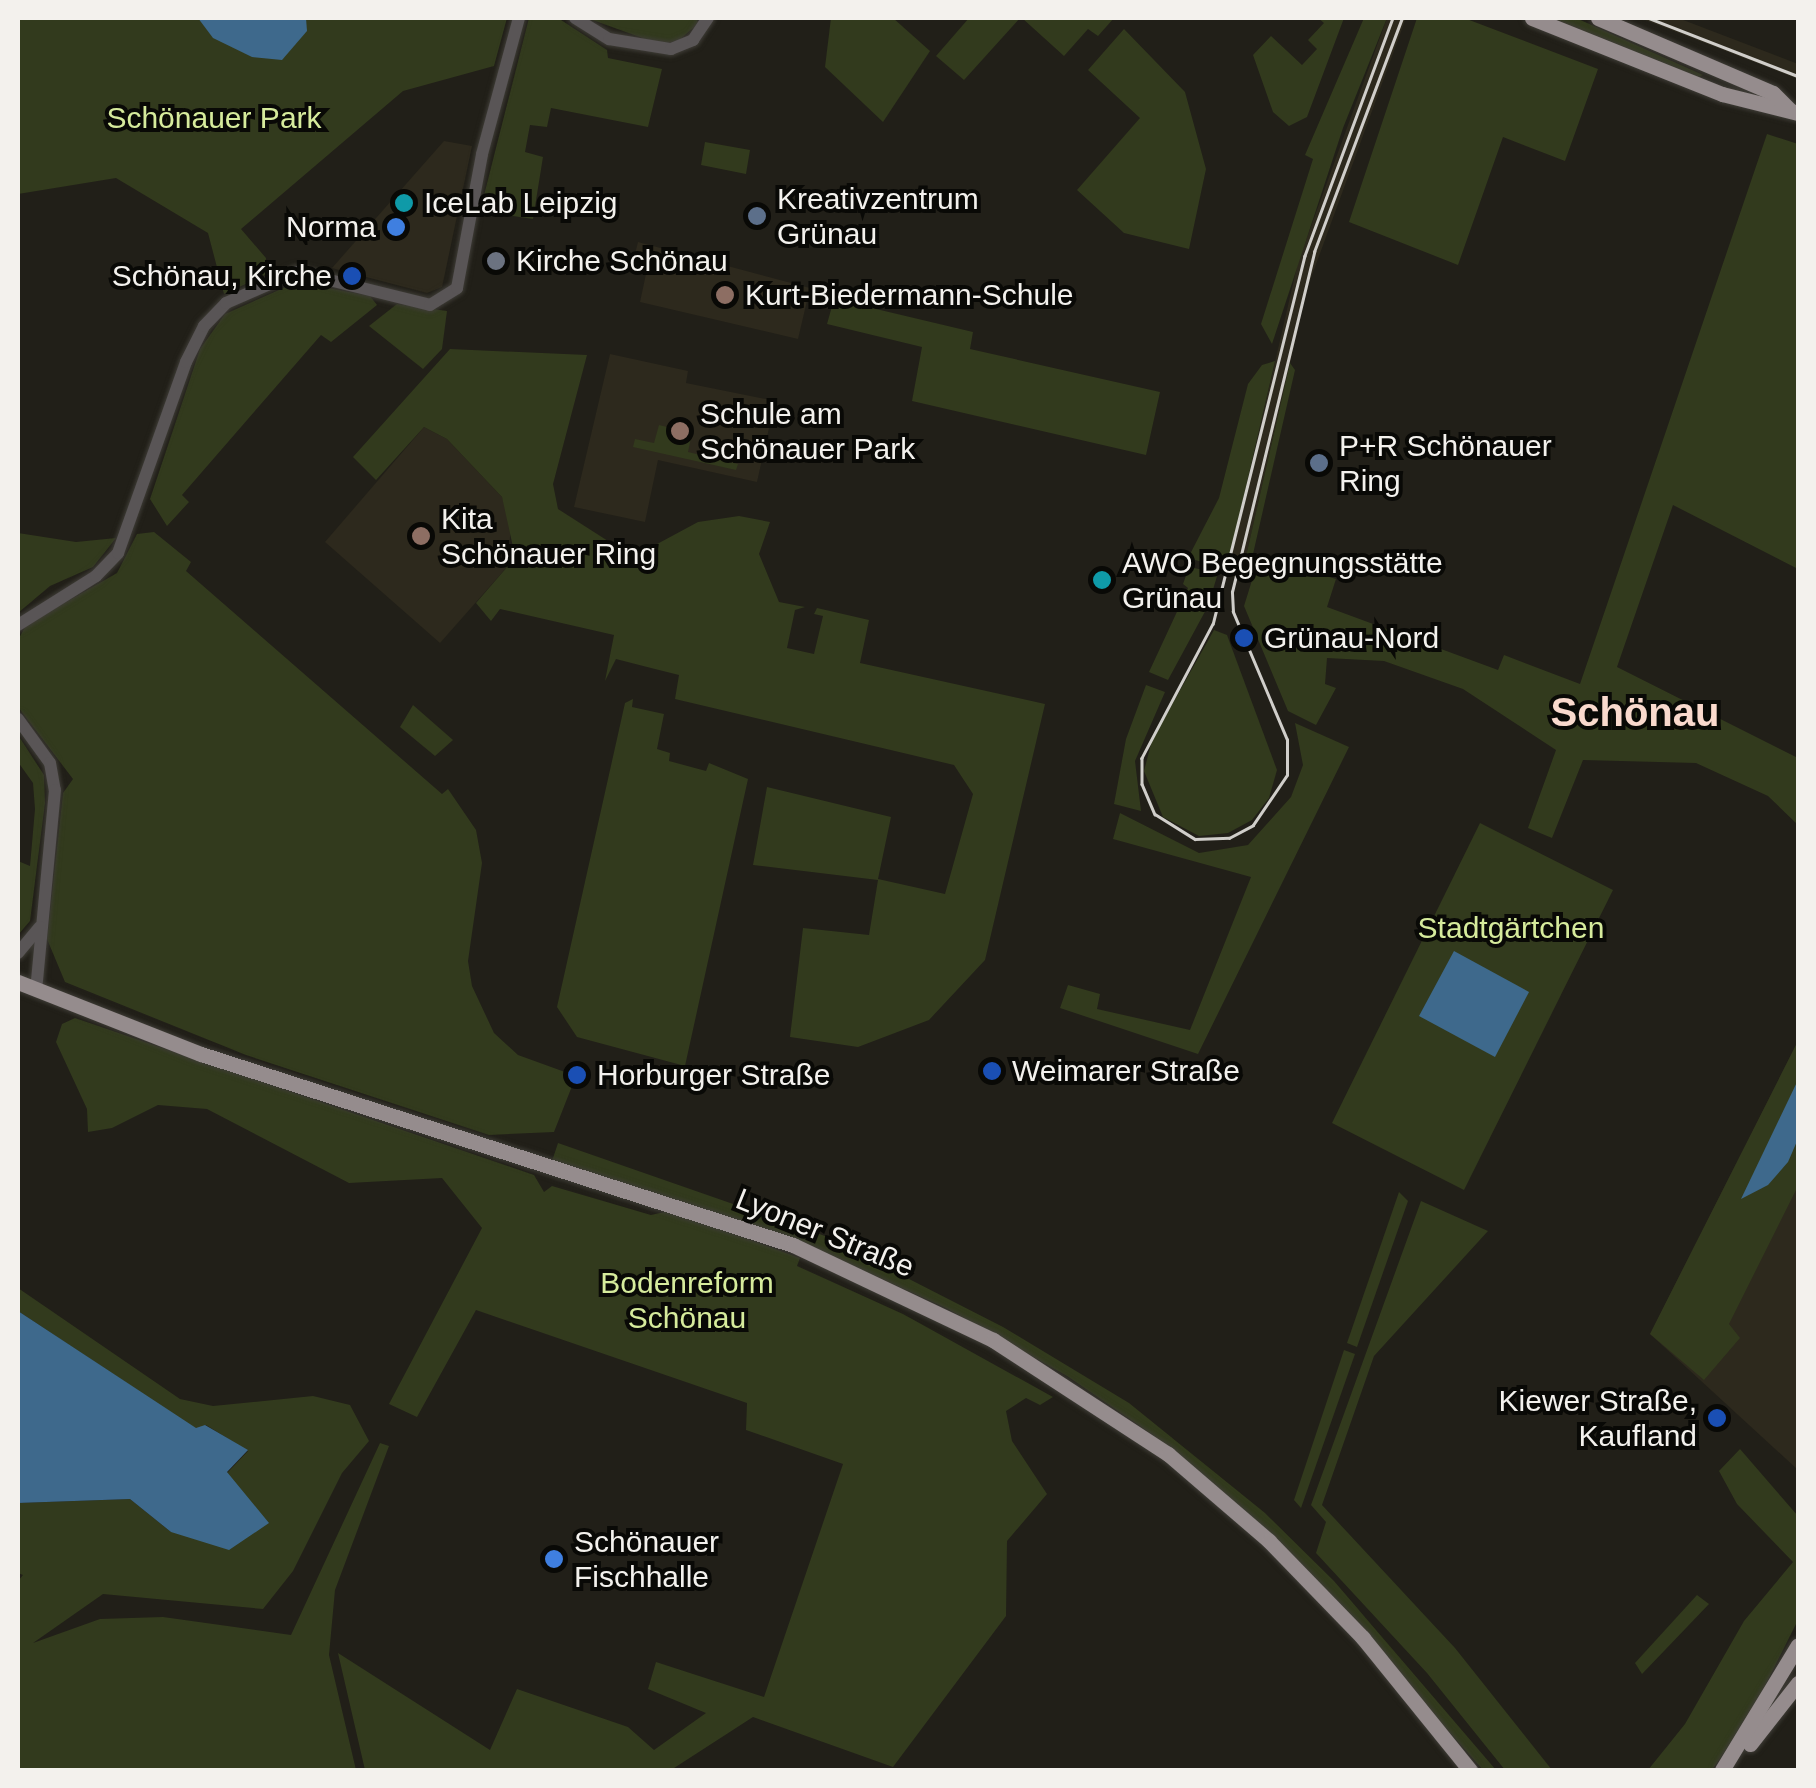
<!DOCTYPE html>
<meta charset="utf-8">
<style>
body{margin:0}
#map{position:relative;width:1816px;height:1788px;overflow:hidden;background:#211f18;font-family:Helvetica,sans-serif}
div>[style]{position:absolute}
.built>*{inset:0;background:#2d291d}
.green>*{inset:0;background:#323a1d}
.water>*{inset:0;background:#3e698c}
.roads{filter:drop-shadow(0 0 2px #3e3c36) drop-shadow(0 0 2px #3e3c36)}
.minor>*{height:12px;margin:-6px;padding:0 6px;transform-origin:6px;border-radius:6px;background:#595556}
.major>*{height:15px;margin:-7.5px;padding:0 7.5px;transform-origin:7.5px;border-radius:7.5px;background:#958c8d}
.tram>*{height:2.5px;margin:-1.25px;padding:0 1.25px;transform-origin:1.25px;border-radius:1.25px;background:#d0ceca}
.dots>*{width:28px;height:28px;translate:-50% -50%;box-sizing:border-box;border:5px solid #090906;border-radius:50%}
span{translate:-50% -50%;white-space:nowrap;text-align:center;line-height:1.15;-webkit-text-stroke:8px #090906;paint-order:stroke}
.park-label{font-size:30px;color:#d6eb9c}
.poi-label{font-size:30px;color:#f3f1ed}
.left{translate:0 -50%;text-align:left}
.right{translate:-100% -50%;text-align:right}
.street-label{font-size:30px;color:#f3f1ed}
.district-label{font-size:40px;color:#f9d9cd;font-weight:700}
.frame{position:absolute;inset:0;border:20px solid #f3f1ed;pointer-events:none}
</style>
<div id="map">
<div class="built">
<div style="clip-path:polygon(1387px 18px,1406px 18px,1307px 289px,1241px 579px,1226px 575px,1298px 262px)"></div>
<div style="clip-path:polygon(1640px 18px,1678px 18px,1798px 64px,1798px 79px)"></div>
<div style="clip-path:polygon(444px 141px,472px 146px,442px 287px,427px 293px,332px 268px)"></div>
<div style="clip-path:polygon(638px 242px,810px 288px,798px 339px,640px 302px,646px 274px,631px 270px)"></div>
<div style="clip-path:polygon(610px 354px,688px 371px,686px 383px,775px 401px,757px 482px,658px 460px,645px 522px,574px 507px)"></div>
<div style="clip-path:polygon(424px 427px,447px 439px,502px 497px,511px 522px,508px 566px,440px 643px,325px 542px)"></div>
<div style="clip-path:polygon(1798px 1041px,1798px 1470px,1650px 1334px)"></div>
</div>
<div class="green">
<div style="clip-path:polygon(19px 18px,507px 18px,494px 66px,403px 91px,241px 229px,266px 258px,265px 275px,224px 294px,208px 233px,116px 178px,18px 194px)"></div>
<div style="clip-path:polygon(529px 18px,558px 18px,607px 50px,608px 58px,662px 69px,648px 127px,551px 108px,547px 127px,530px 125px,525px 152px,543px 157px,533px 219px,480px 211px)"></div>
<div style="clip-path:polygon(587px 18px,695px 18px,699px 23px,678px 41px,659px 44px)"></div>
<div style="clip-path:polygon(831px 18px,893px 18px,930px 51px,883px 122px,825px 67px)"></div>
<div style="clip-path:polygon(969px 18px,1020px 18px,964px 80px,936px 56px)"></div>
<div style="clip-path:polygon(1022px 18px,1114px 18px,1098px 36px,1088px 29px,1064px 56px)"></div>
<div style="clip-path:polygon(1318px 18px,1344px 18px,1307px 117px,1289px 126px,1273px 112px,1253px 55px,1271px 36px,1302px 65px,1317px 49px,1308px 40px,1324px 23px)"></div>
<div style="clip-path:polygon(1364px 18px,1387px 18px,1343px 128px,1272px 344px,1261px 324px,1313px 159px,1305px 155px)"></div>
<div style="clip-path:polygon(1417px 18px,1464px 18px,1598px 69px,1565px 161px,1503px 137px,1458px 265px,1349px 222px)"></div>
<div style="clip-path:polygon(1552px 18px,1576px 18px,1703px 75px,1698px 77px)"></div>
<div style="clip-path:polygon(1124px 29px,1185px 92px,1206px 169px,1189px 249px,1124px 233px,1077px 190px,1140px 118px,1088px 70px)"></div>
<div style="clip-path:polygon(1767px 134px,1798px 144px,1798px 569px,1673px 505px,1617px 667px,1798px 758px,1798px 825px,1768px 796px,1696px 763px,1583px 760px,1552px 838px,1528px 828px,1556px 750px,1463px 689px,1384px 661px,1327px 658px,1325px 684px,1336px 688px,1316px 725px,1288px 711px,1244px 606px,1253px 577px,1242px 574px,1290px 363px,1295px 370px,1253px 554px,1336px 579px,1327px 607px,1498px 670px,1504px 655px,1580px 684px)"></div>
<div style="clip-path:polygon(705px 142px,750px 150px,746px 174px,701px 165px)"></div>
<div style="clip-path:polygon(297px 282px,370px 296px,377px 305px,331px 342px,321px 335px,182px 495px,189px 502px,167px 526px,150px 499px,200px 349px,225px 314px)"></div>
<div style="clip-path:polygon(834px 299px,973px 332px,970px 349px,1160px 392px,1146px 455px,912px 401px,922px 347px,827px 324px)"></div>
<div style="clip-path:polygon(397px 304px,447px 311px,442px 349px,423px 369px,369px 326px)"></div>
<div style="clip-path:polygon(450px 349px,587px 355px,553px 484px,558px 509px,633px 557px,698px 522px,739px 516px,770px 522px,759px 554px,779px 602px,805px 607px,795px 610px,787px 648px,814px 654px,823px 616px,814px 614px,817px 608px,869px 620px,860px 663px,1045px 704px,985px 960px,929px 1020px,858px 1047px,790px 1037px,803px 928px,869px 935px,878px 880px,753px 865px,767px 787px,891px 817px,878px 879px,945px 894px,973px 794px,954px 765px,675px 699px,679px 675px,651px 668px,616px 659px,605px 681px,614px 635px,500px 609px,491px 621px,476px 603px,508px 566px,513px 547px,502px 497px,447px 439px,424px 427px,376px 480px,353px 457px)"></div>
<div style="clip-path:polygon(1275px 361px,1227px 569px,1188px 558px,1219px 498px,1248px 384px,1262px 365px)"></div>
<div style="clip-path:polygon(659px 425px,692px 433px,688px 452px,738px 464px,736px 470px,633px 447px,635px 439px,654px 443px)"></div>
<div style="clip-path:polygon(154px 532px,191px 562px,186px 571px,442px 794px,448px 789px,476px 830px,482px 863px,468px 961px,472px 986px,494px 1033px,518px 1055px,576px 1076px,554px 1132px,489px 1135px,246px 1055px,65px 982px,47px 939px,63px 793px,73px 779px,18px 707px,18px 640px,26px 625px,117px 573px,137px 534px)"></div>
<div style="clip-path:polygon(18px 533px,76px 542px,116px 538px,93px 567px,50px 586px,18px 613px)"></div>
<div style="clip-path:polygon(1189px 567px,1218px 573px,1208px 606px,1168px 680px,1149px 672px,1188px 588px,1183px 584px)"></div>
<div style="clip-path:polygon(1214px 630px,1227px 635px,1277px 770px,1269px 798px,1252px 820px,1228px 833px,1199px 836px,1163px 817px,1144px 771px,1152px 740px)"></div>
<div style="clip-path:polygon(1146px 685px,1165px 692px,1135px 761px,1141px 811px,1114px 804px,1126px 739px)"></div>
<div style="clip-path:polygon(633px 699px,632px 707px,664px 714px,657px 749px,670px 753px,669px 761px,706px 771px,709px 763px,748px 779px,685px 1066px,577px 1037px,557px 1007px,625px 703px)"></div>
<div style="clip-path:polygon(413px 705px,453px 740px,435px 756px,400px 727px)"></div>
<div style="clip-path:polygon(1295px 723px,1349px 747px,1198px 1054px,1060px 1008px,1068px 985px,1100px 994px,1097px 1009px,1190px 1030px,1251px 877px,1113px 839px,1120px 813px,1199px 853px,1248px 845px,1291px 797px,1303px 765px)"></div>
<div style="clip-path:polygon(18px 735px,44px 775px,45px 803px,30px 921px,18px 935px,18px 861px,30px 866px,35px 809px,33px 783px,18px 762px)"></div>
<div style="clip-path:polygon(1480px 823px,1613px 890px,1464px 1190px,1332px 1123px)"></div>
<div style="clip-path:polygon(75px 1018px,534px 1175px,544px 1192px,552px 1186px,651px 1215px,669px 1211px,800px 1258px,797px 1266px,903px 1314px,1053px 1397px,1040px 1405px,1026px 1398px,1006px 1411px,1012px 1441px,1047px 1494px,1007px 1541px,1006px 1616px,893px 1767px,753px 1717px,671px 1770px,365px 1770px,338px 1653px,490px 1750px,517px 1689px,628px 1727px,654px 1750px,706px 1713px,648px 1689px,656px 1662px,764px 1697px,843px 1464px,746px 1430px,747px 1403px,476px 1310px,417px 1417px,389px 1404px,482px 1228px,442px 1178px,349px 1183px,207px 1109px,158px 1105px,112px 1128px,88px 1132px,87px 1109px,56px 1042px,62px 1024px)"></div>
<div style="clip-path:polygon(1798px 1041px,1798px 1186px,1729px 1324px,1740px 1338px,1704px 1380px,1650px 1334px)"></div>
<div style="clip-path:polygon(558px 1143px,825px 1236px,1003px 1327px,1129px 1403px,1265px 1513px,1334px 1581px,1496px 1770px,1483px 1770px,1289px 1551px,1153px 1435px,1067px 1376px,946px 1308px,796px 1240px,552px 1161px)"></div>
<div style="clip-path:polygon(1399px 1192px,1408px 1201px,1357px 1347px,1347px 1343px)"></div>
<div style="clip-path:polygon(1421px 1201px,1488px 1231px,1374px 1356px,1322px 1505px,1455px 1648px,1552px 1770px,1505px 1770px,1427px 1673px,1316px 1553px,1326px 1522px,1311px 1505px)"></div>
<div style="clip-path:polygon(18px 1288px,180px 1399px,213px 1406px,313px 1396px,350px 1405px,369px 1441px,342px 1473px,293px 1571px,263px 1609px,103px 1594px,33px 1643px,100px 1619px,163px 1617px,291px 1635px,380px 1443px,389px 1446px,335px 1590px,329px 1655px,356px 1770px,18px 1770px,18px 1581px,23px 1575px,18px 1573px,18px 1503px,130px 1499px,171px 1532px,248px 1451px,206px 1425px,196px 1429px,18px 1311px)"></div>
<div style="clip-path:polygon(1344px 1350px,1355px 1354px,1301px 1508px,1294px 1500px)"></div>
<div style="clip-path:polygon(1740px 1449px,1798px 1516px,1798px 1620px,1751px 1714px,1712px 1770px,1648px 1770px,1685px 1724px,1744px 1621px,1793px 1562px,1737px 1504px,1719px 1471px)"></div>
<div style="clip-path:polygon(1697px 1595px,1709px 1604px,1642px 1674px,1635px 1663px)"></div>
</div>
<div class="water">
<div style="clip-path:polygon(198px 18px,306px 18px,307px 31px,282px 60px,252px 57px,213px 38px)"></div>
<div style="clip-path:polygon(1454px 951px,1529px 992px,1495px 1057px,1419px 1016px)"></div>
<div style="clip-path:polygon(1798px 1080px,1798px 1139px,1788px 1162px,1768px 1185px,1741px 1199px)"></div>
<div style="clip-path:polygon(18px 1311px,196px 1428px,205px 1425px,248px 1450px,227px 1472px,269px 1523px,229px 1550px,171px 1532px,130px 1499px,18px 1503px)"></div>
</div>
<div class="roads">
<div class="minor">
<div style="left:575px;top:18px;width:40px;rotate:32deg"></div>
<div style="left:609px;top:39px;width:63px;rotate:9.2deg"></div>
<div style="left:671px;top:49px;width:24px;rotate:-22deg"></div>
<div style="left:693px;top:40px;width:27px;rotate:-56deg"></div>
<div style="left:18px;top:625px;width:92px;rotate:-32.1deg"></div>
<div style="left:96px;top:576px;width:32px;rotate:-46deg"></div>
<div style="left:118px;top:553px;width:203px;rotate:-70.4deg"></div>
<div style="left:186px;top:362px;width:40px;rotate:-63.4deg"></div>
<div style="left:204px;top:326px;width:32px;rotate:-46deg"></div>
<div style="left:226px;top:303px;width:77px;rotate:-23.6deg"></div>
<div style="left:297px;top:272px;width:137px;rotate:13.9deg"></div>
<div style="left:430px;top:305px;width:32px;rotate:-32deg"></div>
<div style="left:457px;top:288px;width:136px;rotate:-79.4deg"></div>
<div style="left:482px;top:154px;width:141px;rotate:-74.8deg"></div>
<div style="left:18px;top:719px;width:54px;rotate:54deg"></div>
<div style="left:50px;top:763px;width:27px;rotate:80deg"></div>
<div style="left:55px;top:790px;width:201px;rotate:95.4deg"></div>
<div style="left:18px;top:953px;width:34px;rotate:-50deg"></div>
</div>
<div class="major">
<div style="left:1532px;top:18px;width:205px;rotate:21.8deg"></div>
<div style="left:1722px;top:94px;width:78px;rotate:14deg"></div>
<div style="left:1598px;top:18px;width:190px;rotate:23.2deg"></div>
<div style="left:1773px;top:93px;width:24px;rotate:45deg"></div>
<div style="left:18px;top:982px;width:197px;rotate:21.5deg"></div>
<div style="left:201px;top:1054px;width:622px;rotate:17.88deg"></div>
<div style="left:793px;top:1245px;width:221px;rotate:25.4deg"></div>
<div style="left:993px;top:1340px;width:209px;rotate:33.1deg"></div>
<div style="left:1168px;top:1454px;width:133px;rotate:40.7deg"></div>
<div style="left:1269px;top:1541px;width:135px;rotate:45.9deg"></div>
<div style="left:1363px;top:1638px;width:170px;rotate:51deg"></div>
<div style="left:1750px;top:1744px;width:78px;rotate:-51.8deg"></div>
<div style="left:1722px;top:1770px;width:146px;rotate:-58.7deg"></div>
</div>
</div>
<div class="tram">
<div style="left:1393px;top:18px;width:254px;rotate:110.3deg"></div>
<div style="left:1305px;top:256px;width:379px;rotate:104deg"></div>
<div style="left:1213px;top:624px;width:152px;rotate:117.9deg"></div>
<div style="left:1142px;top:758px;width:26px;rotate:90deg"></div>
<div style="left:1142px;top:784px;width:33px;rotate:67deg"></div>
<div style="left:1155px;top:814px;width:47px;rotate:32deg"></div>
<div style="left:1195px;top:839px;width:34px;rotate:-2deg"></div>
<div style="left:1229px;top:838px;width:27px;rotate:-28deg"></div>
<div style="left:1253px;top:825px;width:60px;rotate:-55.8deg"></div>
<div style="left:1287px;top:775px;width:35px;rotate:-90deg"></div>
<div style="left:1287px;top:740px;width:139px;rotate:-112.9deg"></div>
<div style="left:1233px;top:612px;width:20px;rotate:-93deg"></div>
<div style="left:1232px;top:592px;width:350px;rotate:-76.4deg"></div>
<div style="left:1314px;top:252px;width:250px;rotate:-69.4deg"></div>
<div style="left:1649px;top:18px;width:160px;rotate:21.3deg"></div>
</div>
<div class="dots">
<div style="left:404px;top:203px;background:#0f9aa8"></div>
<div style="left:757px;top:216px;background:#5c6f8a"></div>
<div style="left:396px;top:227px;background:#3f7fe0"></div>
<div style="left:496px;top:261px;background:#6b7280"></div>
<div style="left:352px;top:276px;background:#1a4fb4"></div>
<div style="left:725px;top:295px;background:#8d6e63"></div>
<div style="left:680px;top:431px;background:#8d6e63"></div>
<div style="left:1319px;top:463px;background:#5c6f8a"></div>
<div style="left:421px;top:536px;background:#8d6e63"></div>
<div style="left:1102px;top:580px;background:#0f9aa8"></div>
<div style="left:1244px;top:638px;background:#1a4fb4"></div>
<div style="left:992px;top:1071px;background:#1a4fb4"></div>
<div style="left:577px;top:1075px;background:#1a4fb4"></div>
<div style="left:1717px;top:1418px;background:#1a4fb4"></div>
<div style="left:554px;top:1559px;background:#3f7fe0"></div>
</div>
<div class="park-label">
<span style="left:214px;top:118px">Schönauer Park</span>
<span style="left:1511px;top:928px">Stadtgärtchen</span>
<span style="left:687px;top:1300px">Bodenreform<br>Schönau</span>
</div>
<div class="poi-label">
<span class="left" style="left:777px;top:216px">Kreativzentrum<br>Grünau</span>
<span class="left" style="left:424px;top:203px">IceLab Leipzig</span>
<span class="right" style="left:376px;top:227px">Norma</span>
<span class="left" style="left:516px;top:261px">Kirche Schönau</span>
<span class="right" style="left:332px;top:276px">Schönau, Kirche</span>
<span class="left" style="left:745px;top:295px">Kurt-Biedermann-Schule</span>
<span class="left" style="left:700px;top:431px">Schule am<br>Schönauer Park</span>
<span class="left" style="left:1339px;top:463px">P+R Schönauer<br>Ring</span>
<span class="left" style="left:441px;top:536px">Kita<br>Schönauer Ring</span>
<span class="left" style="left:1122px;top:580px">AWO Begegnungsstätte<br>Grünau</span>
<span class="left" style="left:1264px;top:638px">Grünau-Nord</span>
<span class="left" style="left:1012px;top:1071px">Weimarer Straße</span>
<span class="left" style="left:597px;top:1075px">Horburger Straße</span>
<span class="right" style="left:1697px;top:1418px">Kiewer Straße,<br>Kaufland</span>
<span class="left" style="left:574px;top:1559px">Schönauer<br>Fischhalle</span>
</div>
<div class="street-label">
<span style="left:825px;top:1233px;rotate:22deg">Lyoner Straße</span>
</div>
<div class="district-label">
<span style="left:1635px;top:712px">Schönau</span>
</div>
<div class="frame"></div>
</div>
